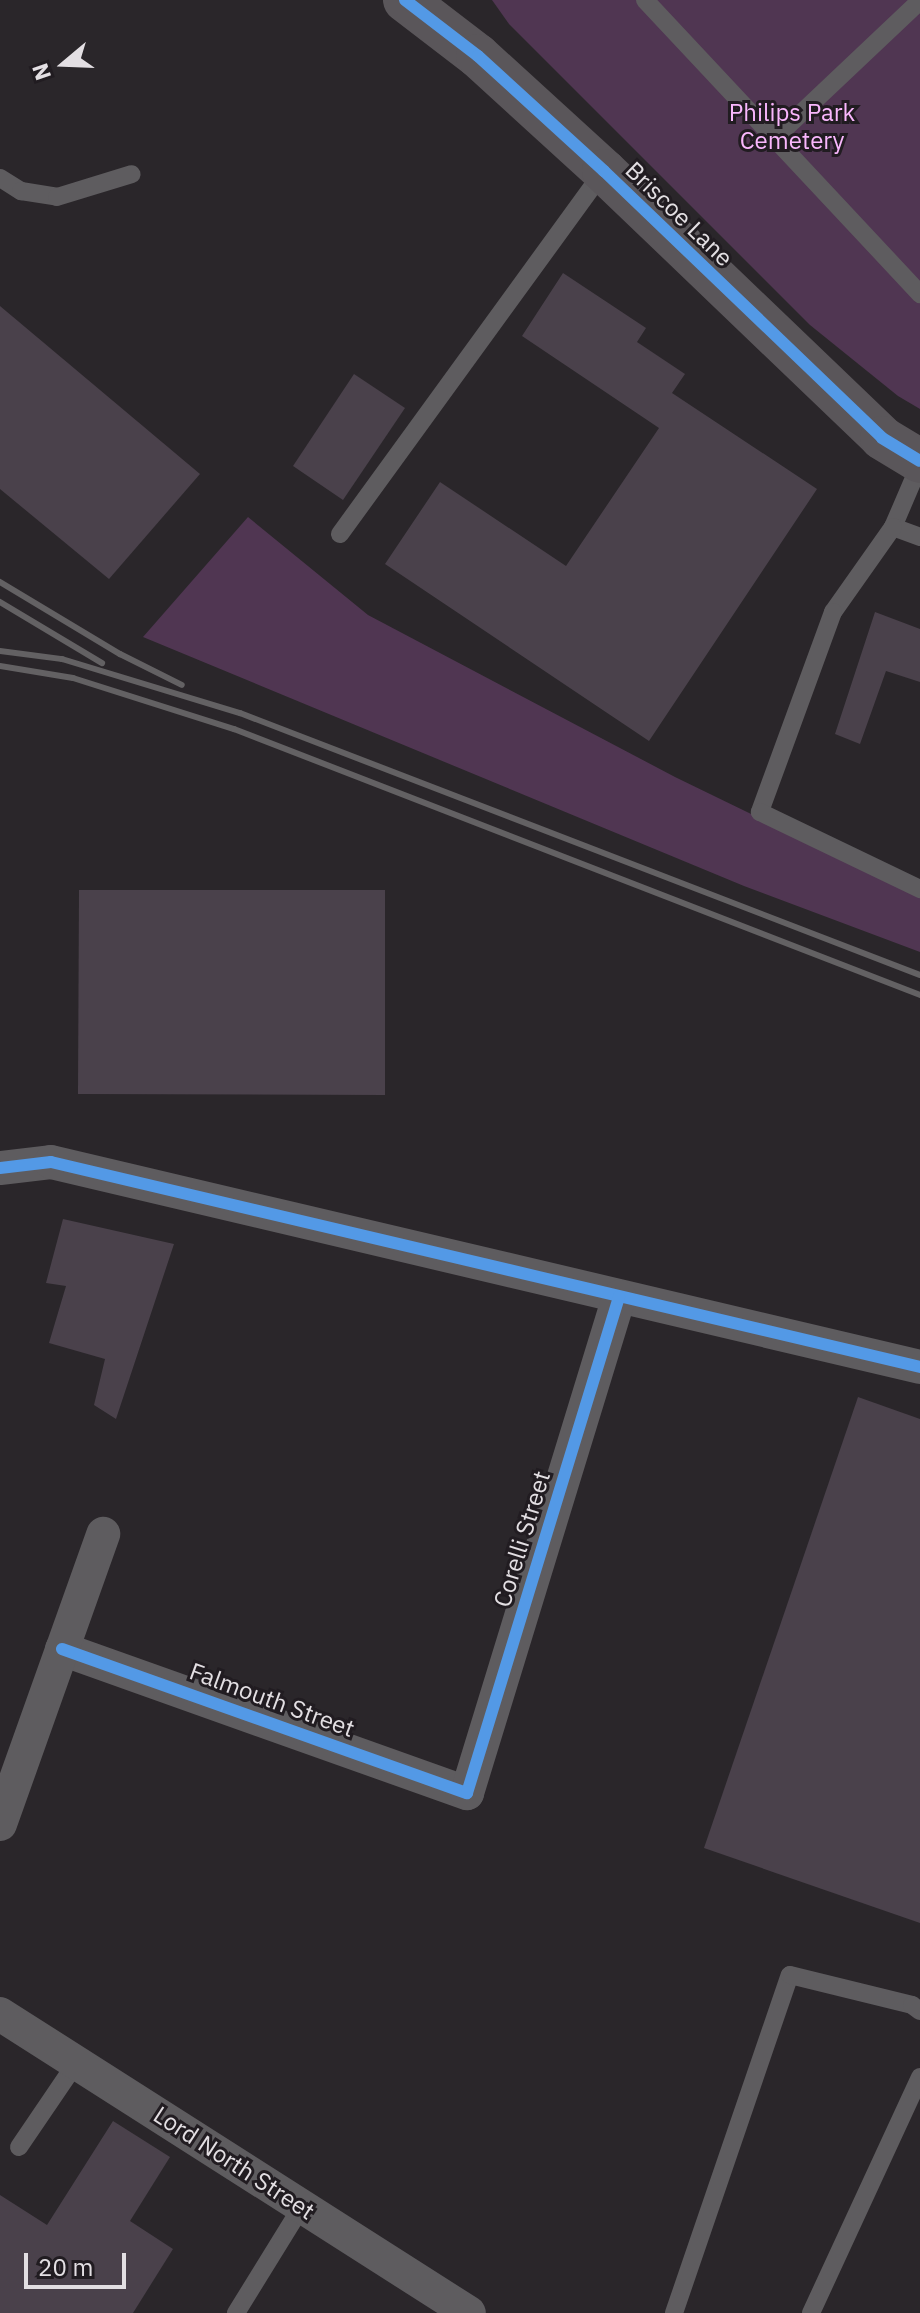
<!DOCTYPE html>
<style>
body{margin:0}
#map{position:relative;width:920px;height:2313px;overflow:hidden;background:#2a262a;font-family:"IBM Plex Sans",sans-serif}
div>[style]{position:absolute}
.green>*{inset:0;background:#503652}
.building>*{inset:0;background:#4a414b}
.lane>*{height:18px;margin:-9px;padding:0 9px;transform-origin:9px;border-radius:9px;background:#5e5c5f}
.street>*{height:34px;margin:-17px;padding:0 17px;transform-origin:17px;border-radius:17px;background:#5e5c5f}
.secondary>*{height:44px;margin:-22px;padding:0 22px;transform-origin:22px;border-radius:22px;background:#5a565a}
.rail>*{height:6px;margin:-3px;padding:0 3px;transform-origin:3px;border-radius:3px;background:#636163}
.cycleway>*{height:12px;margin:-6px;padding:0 6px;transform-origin:6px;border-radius:6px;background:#5399e6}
span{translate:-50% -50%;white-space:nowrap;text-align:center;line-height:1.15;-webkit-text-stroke:6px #211c21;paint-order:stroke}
.park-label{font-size:24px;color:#f9b7fd}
.street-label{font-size:24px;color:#e3dfe3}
.north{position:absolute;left:24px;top:24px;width:80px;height:80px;-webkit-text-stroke:6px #211c21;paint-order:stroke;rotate:251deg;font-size:22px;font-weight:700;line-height:32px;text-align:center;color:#e3dfe3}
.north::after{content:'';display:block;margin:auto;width:28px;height:36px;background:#e3dfe3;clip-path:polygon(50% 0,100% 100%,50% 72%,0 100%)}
.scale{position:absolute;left:24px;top:2253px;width:102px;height:36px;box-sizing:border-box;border:4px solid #e3dfe3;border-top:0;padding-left:10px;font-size:24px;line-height:28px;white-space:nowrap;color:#e3dfe3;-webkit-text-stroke:6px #211c21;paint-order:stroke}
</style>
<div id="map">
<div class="green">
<div style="clip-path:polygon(492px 0,920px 0,920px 409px,898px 396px,810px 325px,509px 24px)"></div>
<div style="clip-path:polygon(248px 517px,368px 615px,675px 777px,920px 896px,920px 952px,744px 886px,143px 637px)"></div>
</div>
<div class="building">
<div style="clip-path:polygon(563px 273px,646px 328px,637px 342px,685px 374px,672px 393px,817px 489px,649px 741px,385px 564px,440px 482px,566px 566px,659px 428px,522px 336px)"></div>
<div style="clip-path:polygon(0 306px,200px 474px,109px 579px,0 489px)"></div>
<div style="clip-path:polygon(354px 374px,405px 408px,343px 500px,293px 466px)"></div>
<div style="clip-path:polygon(875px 612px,920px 629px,920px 682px,886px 671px,860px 744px,835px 734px)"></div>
<div style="clip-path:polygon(79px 890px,385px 890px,385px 1095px,78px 1094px)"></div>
<div style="clip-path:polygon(63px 1219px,174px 1244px,116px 1419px,94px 1405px,105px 1359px,49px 1343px,66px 1286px,46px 1283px)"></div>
<div style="clip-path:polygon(858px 1397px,920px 1419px,920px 1923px,704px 1848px)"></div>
<div style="clip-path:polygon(113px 2121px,170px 2157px,130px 2221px,173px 2249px,133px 2313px,0 2313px,0 2195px,47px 2225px)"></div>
</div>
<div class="lane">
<div style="left:645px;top:0;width:403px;rotate:46.9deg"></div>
<div style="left:776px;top:137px;width:198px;rotate:-43.4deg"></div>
<div style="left:0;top:178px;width:25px;rotate:32deg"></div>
<div style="left:21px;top:191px;width:36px;rotate:9deg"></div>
<div style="left:57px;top:197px;width:78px;rotate:-17deg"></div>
<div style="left:920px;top:464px;width:69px;rotate:113.2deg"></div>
<div style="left:893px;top:527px;width:29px;rotate:20deg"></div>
<div style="left:893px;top:527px;width:104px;rotate:125.2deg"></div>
<div style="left:833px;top:612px;width:213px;rotate:110.1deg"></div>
<div style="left:760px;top:812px;width:178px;rotate:25.7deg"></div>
<div style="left:340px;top:534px;width:449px;rotate:-54deg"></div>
<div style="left:19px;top:2147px;width:102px;rotate:-55.8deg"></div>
<div style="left:236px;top:2313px;width:126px;rotate:-58.3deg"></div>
<div style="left:674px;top:2313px;width:357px;rotate:-71.1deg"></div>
<div style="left:790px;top:1975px;width:126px;rotate:13.8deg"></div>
<div style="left:912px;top:2005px;width:10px;rotate:37deg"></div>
<div style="left:811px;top:2313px;width:260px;rotate:-65.2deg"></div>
</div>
<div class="street">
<div style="left:0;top:1168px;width:51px;rotate:-6.7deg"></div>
<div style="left:51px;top:1162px;width:893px;rotate:13.27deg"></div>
<div style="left:62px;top:1649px;width:430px;rotate:19.6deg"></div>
<div style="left:467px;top:1793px;width:519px;rotate:-72.96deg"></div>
<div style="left:0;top:1824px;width:308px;rotate:-70.4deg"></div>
<div style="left:0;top:2014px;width:556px;rotate:32.52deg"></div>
</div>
<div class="secondary">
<div style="left:405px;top:0;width:92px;rotate:37.5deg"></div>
<div style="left:478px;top:56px;width:171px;rotate:42.4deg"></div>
<div style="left:604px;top:171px;width:385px;rotate:43.8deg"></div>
<div style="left:882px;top:438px;width:44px;rotate:31.2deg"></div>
</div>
<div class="rail">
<div style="left:0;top:582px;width:140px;rotate:31deg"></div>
<div style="left:120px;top:654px;width:69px;rotate:26.6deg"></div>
<div style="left:0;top:602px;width:119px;rotate:30.9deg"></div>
<div style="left:0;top:651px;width:63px;rotate:7.4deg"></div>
<div style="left:62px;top:659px;width:186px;rotate:16.9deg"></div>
<div style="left:240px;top:713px;width:729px;rotate:21.07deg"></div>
<div style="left:0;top:666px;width:74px;rotate:9.3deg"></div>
<div style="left:73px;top:678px;width:169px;rotate:17.6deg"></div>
<div style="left:234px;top:729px;width:736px;rotate:21.19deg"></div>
</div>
<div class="cycleway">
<div style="left:405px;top:0;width:92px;rotate:37.5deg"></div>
<div style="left:478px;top:56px;width:171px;rotate:42.4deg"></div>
<div style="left:604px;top:171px;width:385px;rotate:43.8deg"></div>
<div style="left:882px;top:438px;width:44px;rotate:31.2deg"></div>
<div style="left:0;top:1168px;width:51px;rotate:-6.7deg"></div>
<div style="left:51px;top:1162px;width:893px;rotate:13.27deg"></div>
<div style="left:62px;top:1649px;width:430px;rotate:19.6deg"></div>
<div style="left:467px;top:1793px;width:519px;rotate:-72.96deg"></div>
</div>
<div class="park-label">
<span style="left:792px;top:127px">Philips Park<br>Cemetery</span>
</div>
<div class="street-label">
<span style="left:679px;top:214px;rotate:44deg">Briscoe Lane</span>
<span style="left:522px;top:1539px;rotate:-73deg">Corelli Street</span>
<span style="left:272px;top:1700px;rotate:20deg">Falmouth Street</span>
<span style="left:234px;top:2163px;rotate:33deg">Lord North Street</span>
</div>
<div class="north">N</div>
<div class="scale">20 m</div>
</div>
